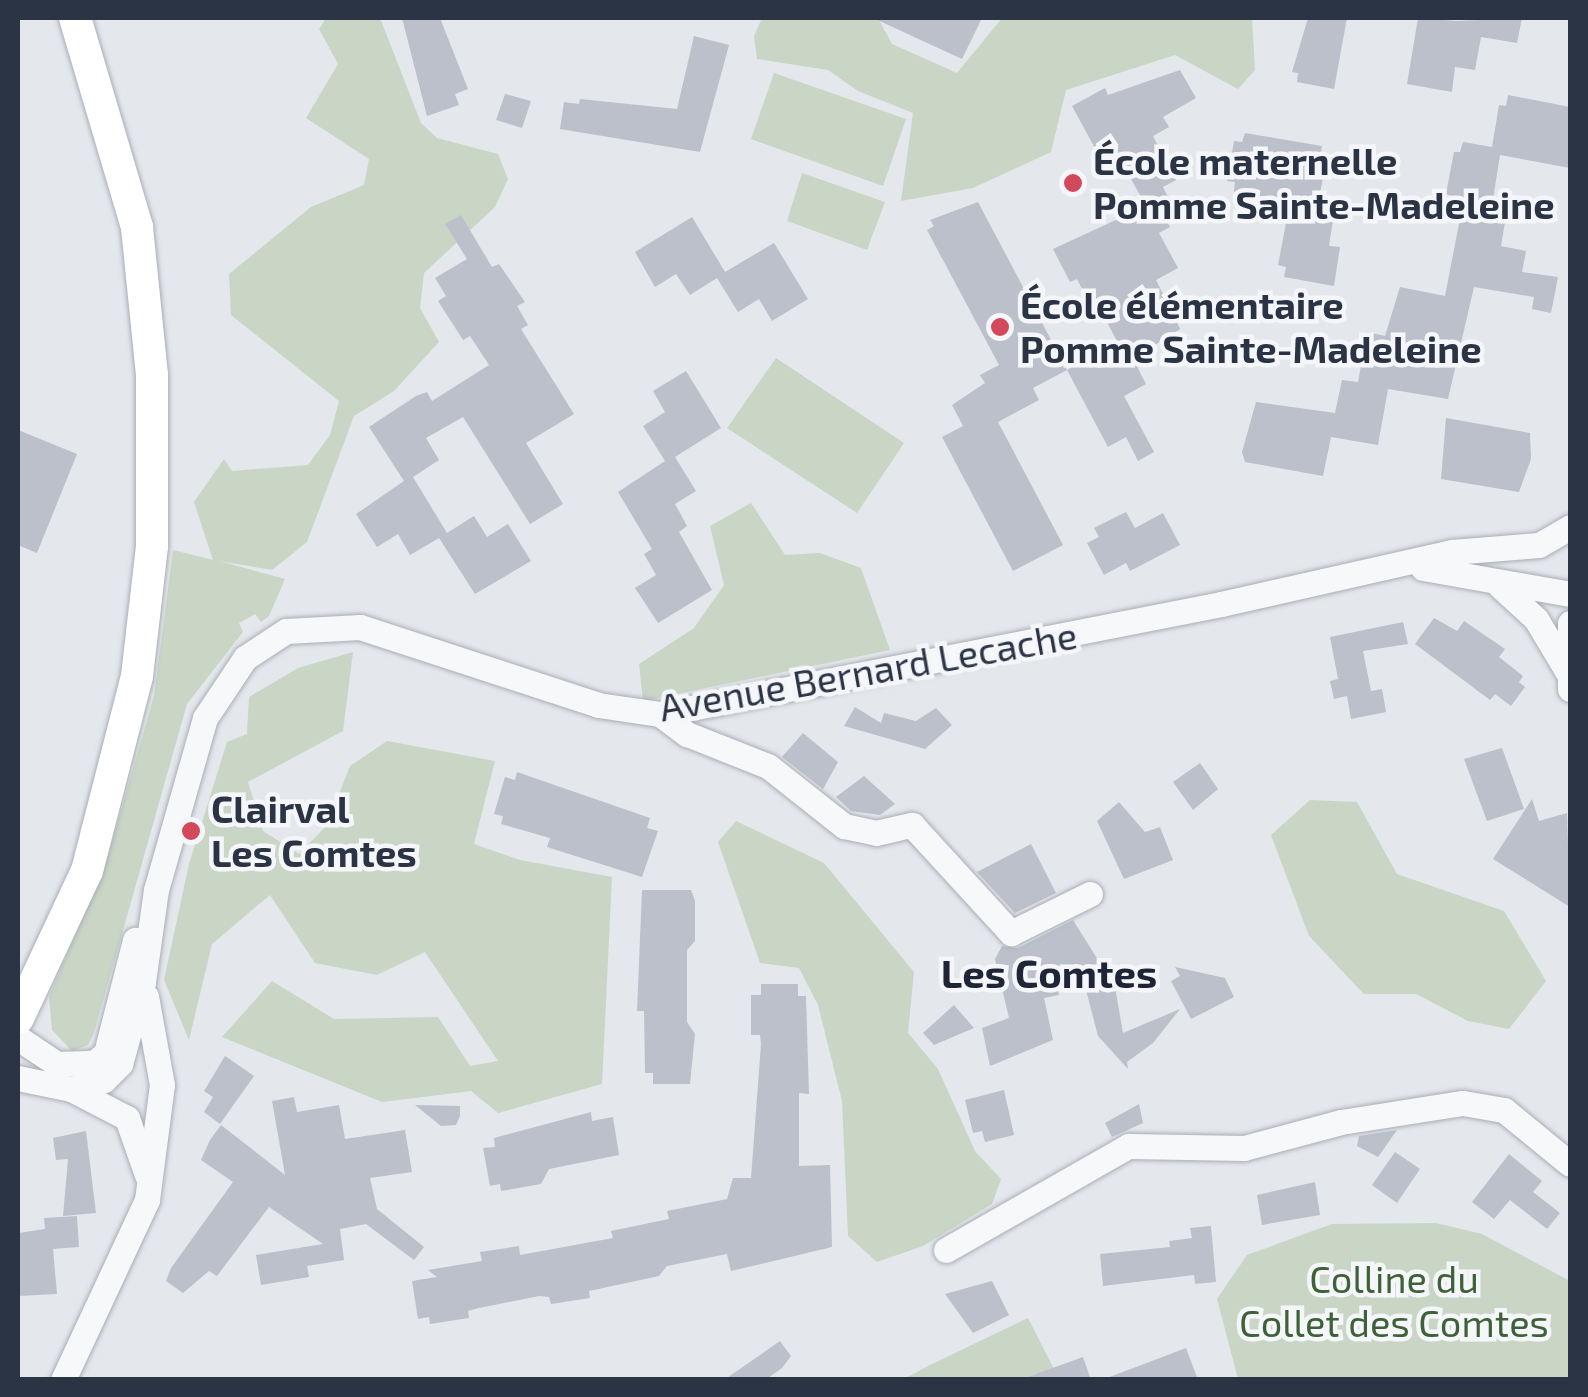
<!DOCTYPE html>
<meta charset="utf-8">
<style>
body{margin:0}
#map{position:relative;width:1588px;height:1397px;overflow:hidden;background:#e4e7ec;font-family:"Exo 2",sans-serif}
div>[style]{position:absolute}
.green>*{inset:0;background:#c9d6c5}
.building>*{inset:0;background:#bbc0ca}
.roads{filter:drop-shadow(0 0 2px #a9aeb7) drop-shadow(0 0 2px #a9aeb7)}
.minor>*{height:25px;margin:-12.5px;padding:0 12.5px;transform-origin:12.5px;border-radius:12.5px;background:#f7f8fa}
.major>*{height:32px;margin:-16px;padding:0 16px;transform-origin:16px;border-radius:16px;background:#fff}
.dots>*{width:28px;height:28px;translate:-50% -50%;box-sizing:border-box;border:5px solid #f4f6f9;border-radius:50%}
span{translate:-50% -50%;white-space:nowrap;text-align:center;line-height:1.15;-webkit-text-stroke:9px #f4f6f9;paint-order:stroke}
.poi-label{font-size:38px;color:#2b3445;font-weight:700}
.left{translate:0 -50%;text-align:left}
.street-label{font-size:38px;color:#2b3445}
.park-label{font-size:38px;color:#3f6138}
.neighbourhood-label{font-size:40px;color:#1d2536;font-weight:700}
.frame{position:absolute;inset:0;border:20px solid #2b3445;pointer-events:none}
</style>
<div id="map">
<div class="green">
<div style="clip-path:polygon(326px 18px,380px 18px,421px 123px,437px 138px,498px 154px,508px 179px,495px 207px,424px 273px,420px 308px,439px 342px,394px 391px,354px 416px,307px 542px,272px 570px,219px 561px,285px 579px,269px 616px,261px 622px,255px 614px,239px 623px,243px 632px,187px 704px,94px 1033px,88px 1045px,72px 1051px,52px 1030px,49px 997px,108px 856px,154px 696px,173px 550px,213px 560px,194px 502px,224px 459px,232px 471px,308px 465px,330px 435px,339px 401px,231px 315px,229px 274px,311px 207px,364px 185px,369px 159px,306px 118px,338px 64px,319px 29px)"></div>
<div style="clip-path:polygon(762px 18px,878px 18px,892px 44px,957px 73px,1002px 18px,1252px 18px,1255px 70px,1238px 89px,1175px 55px,1066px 90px,1051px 152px,973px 188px,901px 201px,913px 113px,858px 91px,828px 70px,757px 59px,754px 36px)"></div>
<div style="clip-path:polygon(774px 73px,906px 119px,883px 186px,751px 139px)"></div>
<div style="clip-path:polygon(802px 173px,885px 202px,867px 250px,787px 221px)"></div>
<div style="clip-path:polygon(776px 358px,904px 443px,857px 513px,727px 428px)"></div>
<div style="clip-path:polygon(751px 503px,785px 555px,820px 553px,861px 568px,890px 650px,643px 701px,639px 664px,694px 628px,724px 585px,710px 526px)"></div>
<div style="clip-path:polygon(353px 652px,343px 731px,248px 782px,263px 831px,299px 854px,327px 825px,350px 766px,387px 741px,495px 761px,474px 844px,520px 860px,612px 877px,602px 1084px,498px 1113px,471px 1091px,382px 1102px,222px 1037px,272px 981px,334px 1019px,438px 1017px,470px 1066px,498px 1061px,425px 952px,377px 975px,315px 963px,270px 895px,212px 944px,189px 1040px,164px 980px,189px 864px,227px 742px,247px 734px,249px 697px,298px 668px)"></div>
<div style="clip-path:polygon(1310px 800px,1357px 802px,1397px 874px,1504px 911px,1546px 981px,1509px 1029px,1468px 1021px,1416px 994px,1364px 994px,1309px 936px,1271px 835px)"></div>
<div style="clip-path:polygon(736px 821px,824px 863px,914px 972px,908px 1033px,938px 1069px,975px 1151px,1001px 1179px,992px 1204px,923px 1246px,877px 1262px,848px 1236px,842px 1101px,818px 1005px,799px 968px,760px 963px,718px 842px)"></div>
<div style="clip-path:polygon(1436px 1223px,1482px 1234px,1570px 1281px,1570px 1379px,1238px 1379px,1217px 1299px,1247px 1255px,1332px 1224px)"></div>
<div style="clip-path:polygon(1028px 1318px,1059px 1379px,902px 1380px,928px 1366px)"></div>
</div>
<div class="building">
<div style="clip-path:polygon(402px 18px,440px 18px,468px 89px,455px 94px,459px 105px,427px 116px)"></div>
<div style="clip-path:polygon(873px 18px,982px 18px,962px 59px)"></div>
<div style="clip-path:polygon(1308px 18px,1347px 18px,1334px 89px,1297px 82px,1298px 73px,1292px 72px)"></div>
<div style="clip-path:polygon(1418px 18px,1457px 21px,1522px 18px,1517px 43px,1481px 37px,1475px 70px,1455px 67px,1452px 92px,1407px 84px)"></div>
<div style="clip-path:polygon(694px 36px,729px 45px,700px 152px,560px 129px,564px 102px,579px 104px,580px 99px,677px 109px)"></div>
<div style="clip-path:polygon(1180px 70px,1196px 98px,1163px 117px,1169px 127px,1153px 136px,1176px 180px,1163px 187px,1169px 199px,1158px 204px,1170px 227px,1159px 233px,1178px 268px,1156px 280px,1180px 329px,1133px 359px,1146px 384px,1124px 396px,1154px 452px,1138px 461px,1126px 437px,1108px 447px,1067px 370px,1033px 388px,1039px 400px,998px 422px,1063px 545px,1013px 571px,942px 437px,963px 426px,952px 405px,985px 383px,980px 375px,999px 365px,927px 230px,934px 226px,930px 220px,978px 202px,1067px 370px,1118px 343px,1094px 298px,1088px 301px,1077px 279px,1070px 282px,1053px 249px,1133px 212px,1130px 206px,1142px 199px,1118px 155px,1103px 163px,1072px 106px,1105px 88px,1108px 95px)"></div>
<div style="clip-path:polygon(505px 94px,531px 101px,522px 128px,496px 120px)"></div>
<div style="clip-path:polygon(1508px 95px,1570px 107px,1570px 168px,1500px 155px,1491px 212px,1506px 216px,1501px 246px,1526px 251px,1522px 272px,1558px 277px,1551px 313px,1532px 309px,1534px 297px,1474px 287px,1448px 399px,1388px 389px,1378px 445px,1331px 437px,1323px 476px,1245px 462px,1242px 452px,1256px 402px,1335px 413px,1342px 380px,1358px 382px,1367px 332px,1385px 336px,1400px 287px,1445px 296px,1462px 208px,1451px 206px,1452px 196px,1446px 194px,1454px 152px,1460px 152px,1463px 142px,1492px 147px,1499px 105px,1506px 106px)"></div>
<div style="clip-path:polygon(1245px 133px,1322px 146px,1319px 165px,1325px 166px,1316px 217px,1333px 220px,1329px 246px,1340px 247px,1334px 286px,1284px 277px,1286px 267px,1278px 265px,1290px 202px,1234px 192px,1235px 182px,1227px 181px,1234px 141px,1242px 142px)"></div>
<div style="clip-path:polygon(461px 215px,492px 267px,499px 264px,525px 302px,517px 306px,528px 325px,521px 329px,574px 414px,526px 443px,563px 504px,530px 524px,463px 417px,426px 438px,439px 460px,413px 477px,447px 533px,474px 516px,487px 537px,508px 524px,531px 561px,475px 594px,439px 538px,446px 534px,410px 555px,398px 534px,377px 547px,356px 514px,404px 481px,369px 427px,416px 396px,427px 392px,432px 401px,489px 365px,470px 336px,463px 340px,438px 301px,446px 296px,435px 278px,467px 259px,445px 224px)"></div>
<div style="clip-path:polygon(692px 217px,725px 272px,774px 243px,808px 299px,772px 321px,759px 299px,738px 312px,717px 278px,690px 295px,676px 274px,655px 287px,635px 252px)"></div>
<div style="clip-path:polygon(686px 371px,721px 428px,675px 457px,696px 491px,675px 504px,687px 526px,679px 532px,712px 590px,658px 623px,635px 588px,656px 575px,644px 554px,652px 549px,618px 492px,665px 461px,643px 426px,665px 412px,653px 391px)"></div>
<div style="clip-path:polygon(1446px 418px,1530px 433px,1531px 459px,1519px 492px,1441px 479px)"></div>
<div style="clip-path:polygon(18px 430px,77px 454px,37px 553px,18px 545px)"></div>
<div style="clip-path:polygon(1126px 512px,1135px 528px,1163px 513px,1180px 545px,1130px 571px,1126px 563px,1104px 575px,1087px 543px,1099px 537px,1094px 528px)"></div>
<div style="clip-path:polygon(1434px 618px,1457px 631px,1464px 621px,1505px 649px,1499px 657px,1523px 676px,1519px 682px,1525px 687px,1511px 706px,1495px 694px,1490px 700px,1415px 644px)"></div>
<div style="clip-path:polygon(1403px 622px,1408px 644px,1363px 651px,1371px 691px,1382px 689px,1386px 712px,1351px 719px,1347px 696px,1334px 699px,1330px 681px,1338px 679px,1330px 637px)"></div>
<div style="clip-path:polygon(855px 707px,881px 723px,884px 713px,916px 721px,936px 708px,952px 725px,925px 749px,844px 726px)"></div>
<div style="clip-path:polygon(803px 733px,838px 762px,823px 789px,782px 757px)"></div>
<div style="clip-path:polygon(1502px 748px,1524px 809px,1487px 821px,1464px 759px)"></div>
<div style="clip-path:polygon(1200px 763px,1218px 789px,1193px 810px,1173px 782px)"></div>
<div style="clip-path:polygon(517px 772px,650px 818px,647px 828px,658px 831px,642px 877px,547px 847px,550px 838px,501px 824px,503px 816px,494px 814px,505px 777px,515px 780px)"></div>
<div style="clip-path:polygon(864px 776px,895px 804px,880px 815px,851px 811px,836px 797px)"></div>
<div style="clip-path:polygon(1532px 799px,1539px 821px,1567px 813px,1570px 907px,1493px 859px)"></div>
<div style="clip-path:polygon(1119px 802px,1145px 832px,1160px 827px,1173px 860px,1124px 879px,1097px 821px)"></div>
<div style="clip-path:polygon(1031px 844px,1056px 893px,1015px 913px,977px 872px)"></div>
<div style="clip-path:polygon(642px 890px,691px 890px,695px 901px,695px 941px,687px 950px,687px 1022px,695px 1034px,690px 1084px,653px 1084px,653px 1073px,645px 1073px,644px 1011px,637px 1011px)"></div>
<div style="clip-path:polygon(1073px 920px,1115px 987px,1123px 1033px,1180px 1009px,1153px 1043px,1127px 1062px,1128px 1069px,1098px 1036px,1086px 990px,1080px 991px,1070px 969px,1054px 974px,1059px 995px,1044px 998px,1053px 1040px,990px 1066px,982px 1028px,1009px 1018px,995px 959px,1002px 946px,1018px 948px)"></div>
<div style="clip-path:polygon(1175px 967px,1225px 978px,1234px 997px,1191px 1019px,1171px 981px,1180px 976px)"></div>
<div style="clip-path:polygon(761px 984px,798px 984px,798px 996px,806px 996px,809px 1094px,799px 1093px,799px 1166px,830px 1165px,832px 1247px,731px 1271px,727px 1254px,667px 1266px,659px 1276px,589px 1291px,590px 1298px,551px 1304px,549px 1297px,539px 1296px,479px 1308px,468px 1311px,469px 1318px,430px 1324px,429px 1317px,418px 1319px,412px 1281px,437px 1277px,428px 1270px,482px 1261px,480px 1252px,519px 1246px,520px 1255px,613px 1238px,611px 1231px,669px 1219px,667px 1211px,727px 1199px,733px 1178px,751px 1178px,761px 1044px,760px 1035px,751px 1035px,751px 995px,761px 995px)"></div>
<div style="clip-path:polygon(954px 1005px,974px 1028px,934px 1045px,923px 1033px)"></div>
<div style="clip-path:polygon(225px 1056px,254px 1076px,220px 1124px,204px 1112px,213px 1097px,204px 1091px)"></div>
<div style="clip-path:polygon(1004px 1090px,1014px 1135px,985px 1142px,982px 1131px,973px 1133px,965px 1100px)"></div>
<div style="clip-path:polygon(294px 1097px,297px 1112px,339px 1105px,345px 1139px,405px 1130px,412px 1172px,370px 1178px,377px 1209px,424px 1247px,414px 1260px,366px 1224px,340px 1229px,344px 1260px,307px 1266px,309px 1277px,261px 1285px,256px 1255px,323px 1244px,269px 1207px,217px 1276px,209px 1271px,183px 1293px,166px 1281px,171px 1268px,233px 1182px,201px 1160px,210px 1140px,221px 1125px,285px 1175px,272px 1101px)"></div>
<div style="clip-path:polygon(1139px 1104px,1143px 1123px,1112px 1137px,1105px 1123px)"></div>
<div style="clip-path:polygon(415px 1105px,460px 1106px,460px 1116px,456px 1125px,441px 1126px)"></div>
<div style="clip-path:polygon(591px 1112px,592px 1121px,613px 1117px,619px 1155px,549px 1169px,541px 1184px,501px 1191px,500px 1184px,490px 1186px,483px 1148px,495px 1147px,494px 1138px)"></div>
<div style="clip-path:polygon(1397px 1130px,1378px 1157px,1357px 1146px,1359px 1136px)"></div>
<div style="clip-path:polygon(86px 1131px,96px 1213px,63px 1216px,68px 1159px,56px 1160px,53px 1138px)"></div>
<div style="clip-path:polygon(1395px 1152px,1420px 1169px,1397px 1203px,1372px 1185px)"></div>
<div style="clip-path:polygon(1509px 1154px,1542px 1181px,1533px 1192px,1560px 1213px,1547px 1229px,1510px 1200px,1494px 1219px,1472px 1202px)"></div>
<div style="clip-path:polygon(1315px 1182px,1320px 1215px,1262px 1225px,1257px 1195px)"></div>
<div style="clip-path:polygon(77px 1216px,79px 1247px,53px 1249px,57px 1294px,18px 1296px,18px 1233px,45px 1229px,44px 1218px)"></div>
<div style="clip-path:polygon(1211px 1226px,1216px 1282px,1195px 1284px,1194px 1275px,1103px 1286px,1100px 1254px,1170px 1247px,1169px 1241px,1192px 1238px,1190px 1228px)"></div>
<div style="clip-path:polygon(992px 1281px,1009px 1315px,973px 1333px,945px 1294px)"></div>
<div style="clip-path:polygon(780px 1341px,791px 1356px,782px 1368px,765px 1380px,724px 1380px)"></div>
<div style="clip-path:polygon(1186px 1348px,1198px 1380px,1107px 1380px,1107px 1378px)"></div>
<div style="clip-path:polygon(1083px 1357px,1091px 1380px,1028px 1380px,1028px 1377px)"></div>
</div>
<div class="roads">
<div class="minor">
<div style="left:1423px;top:568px;width:149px;rotate:10deg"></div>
<div style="left:1499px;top:585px;width:50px;rotate:42.6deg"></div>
<div style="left:1536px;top:619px;width:61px;rotate:59.2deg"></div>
<div style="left:1570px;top:623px;width:66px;rotate:90deg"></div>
<div style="left:660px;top:714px;width:34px;rotate:37deg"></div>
<div style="left:687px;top:734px;width:87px;rotate:21.6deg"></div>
<div style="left:768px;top:766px;width:97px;rotate:38.3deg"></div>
<div style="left:844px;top:826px;width:33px;rotate:12deg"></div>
<div style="left:876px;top:833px;width:37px;rotate:-13deg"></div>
<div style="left:912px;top:825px;width:147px;rotate:47.5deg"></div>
<div style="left:1011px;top:933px;width:88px;rotate:-26.3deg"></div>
<div style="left:18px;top:1038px;width:47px;rotate:33.7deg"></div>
<div style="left:57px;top:1064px;width:37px;rotate:-2deg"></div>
<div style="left:94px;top:1063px;width:16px;rotate:-40deg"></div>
<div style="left:106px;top:1053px;width:117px;rotate:-75.6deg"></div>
<div style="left:18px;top:1078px;width:54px;rotate:11.7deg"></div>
<div style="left:71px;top:1089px;width:34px;rotate:-15deg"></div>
<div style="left:104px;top:1080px;width:23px;rotate:-45deg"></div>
<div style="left:120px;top:1064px;width:85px;rotate:-74.3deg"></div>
<div style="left:143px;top:982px;width:93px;rotate:-82deg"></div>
<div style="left:156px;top:890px;width:179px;rotate:-74.1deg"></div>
<div style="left:205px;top:718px;width:72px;rotate:-56.3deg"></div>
<div style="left:245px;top:658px;width:49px;rotate:-33.4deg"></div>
<div style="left:286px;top:631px;width:74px;rotate:-3.1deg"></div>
<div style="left:360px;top:627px;width:250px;rotate:18.1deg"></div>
<div style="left:598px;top:705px;width:63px;rotate:8.3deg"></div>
<div style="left:660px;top:714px;width:572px;rotate:-11.09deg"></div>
<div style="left:1221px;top:604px;width:237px;rotate:-12.7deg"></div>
<div style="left:1452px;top:552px;width:87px;rotate:-4.6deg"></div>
<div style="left:1539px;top:545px;width:36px;rotate:-30deg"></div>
<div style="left:71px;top:1089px;width:63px;rotate:27.4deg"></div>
<div style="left:127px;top:1118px;width:60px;rotate:70.7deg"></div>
<div style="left:946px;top:1250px;width:210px;rotate:-29.7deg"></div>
<div style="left:1128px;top:1146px;width:116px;rotate:1deg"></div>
<div style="left:1244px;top:1148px;width:100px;rotate:-15deg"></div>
<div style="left:1341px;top:1122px;width:123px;rotate:-8.9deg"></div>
<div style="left:1463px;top:1103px;width:42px;rotate:9.7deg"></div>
<div style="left:1504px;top:1110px;width:85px;rotate:39.3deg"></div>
<div style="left:63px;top:1380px;width:199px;rotate:-65deg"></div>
<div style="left:147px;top:1200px;width:116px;rotate:-82.6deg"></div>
<div style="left:162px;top:1085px;width:90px;rotate:-100.2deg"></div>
</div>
<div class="major">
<div style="left:18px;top:1018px;width:162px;rotate:-64.9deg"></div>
<div style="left:87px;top:871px;width:201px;rotate:-75.6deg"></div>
<div style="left:137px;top:676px;width:131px;rotate:-83.4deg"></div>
<div style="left:152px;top:546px;width:171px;rotate:-90deg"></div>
<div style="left:152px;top:375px;width:149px;rotate:-95.8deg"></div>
<div style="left:137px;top:227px;width:218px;rotate:-106.5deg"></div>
</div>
</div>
<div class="dots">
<div style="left:1073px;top:183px;background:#d1495b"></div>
<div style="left:1000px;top:327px;background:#d1495b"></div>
<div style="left:191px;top:831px;background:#d1495b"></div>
</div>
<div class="poi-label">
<span class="left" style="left:1093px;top:183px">École maternelle<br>Pomme Sainte-Madeleine</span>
<span class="left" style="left:1020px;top:327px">École élémentaire<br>Pomme Sainte-Madeleine</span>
<span class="left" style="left:211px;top:831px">Clairval<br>Les Comtes</span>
</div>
<div class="street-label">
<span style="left:868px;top:671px;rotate:-10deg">Avenue Bernard Lecache</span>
</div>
<div class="park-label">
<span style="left:1394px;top:1301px">Colline du<br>Collet des Comtes</span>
</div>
<div class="neighbourhood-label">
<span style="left:1049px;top:972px">Les Comtes</span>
</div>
<div class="frame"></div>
</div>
